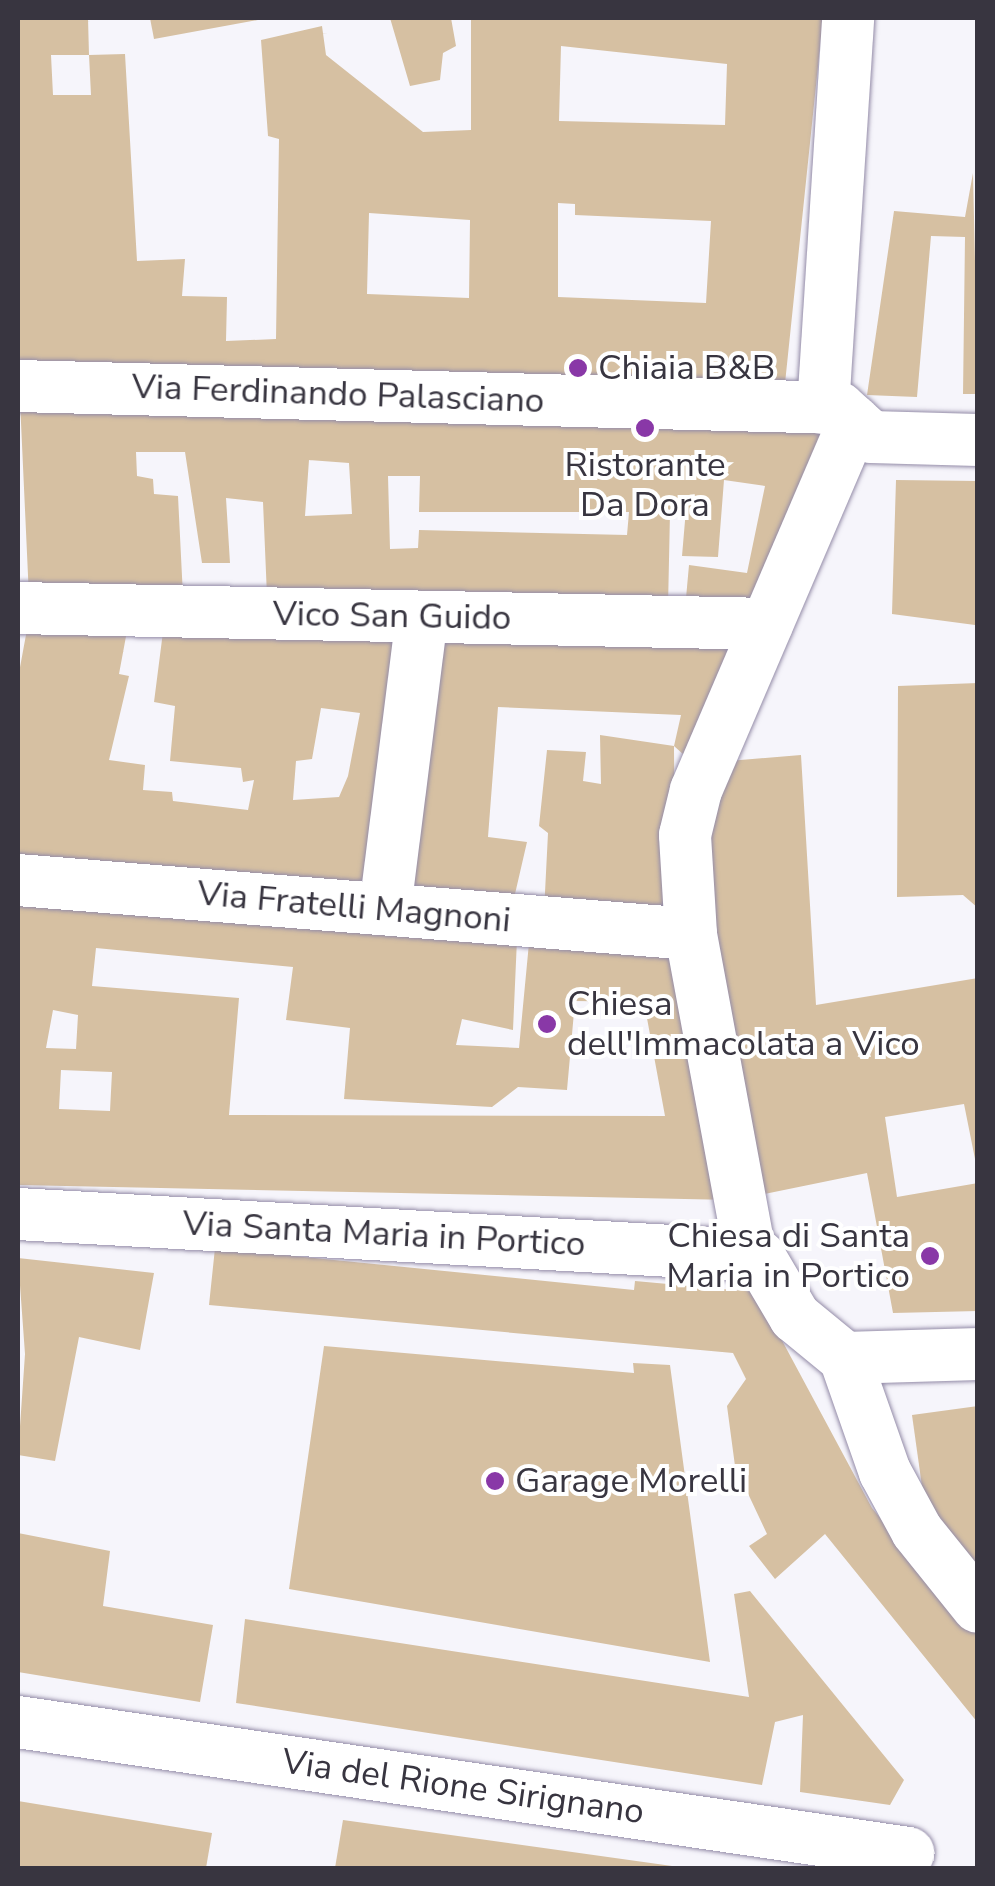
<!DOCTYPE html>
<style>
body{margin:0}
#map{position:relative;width:995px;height:1886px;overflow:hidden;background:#f6f5fb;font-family:"Nunito Sans",sans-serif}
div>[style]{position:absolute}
.building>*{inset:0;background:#d6c0a2}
.roads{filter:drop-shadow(0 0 2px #948ca8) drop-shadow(0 0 2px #948ca8)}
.street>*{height:52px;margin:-26px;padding:0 26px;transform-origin:26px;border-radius:26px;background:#fff}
.dots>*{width:28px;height:28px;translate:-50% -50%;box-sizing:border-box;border:5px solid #fff;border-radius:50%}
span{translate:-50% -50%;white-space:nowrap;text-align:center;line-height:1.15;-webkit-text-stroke:8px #fff;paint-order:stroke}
.poi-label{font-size:35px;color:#383540}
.left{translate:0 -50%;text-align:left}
.right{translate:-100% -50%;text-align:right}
.street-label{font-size:35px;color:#383540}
.frame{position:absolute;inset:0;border:20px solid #383540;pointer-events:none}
</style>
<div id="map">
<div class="building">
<div style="clip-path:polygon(evenodd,18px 18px,88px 18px,89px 55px,51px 55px,53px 95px,91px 95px,89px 55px,125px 54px,137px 261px,185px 259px,182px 296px,227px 297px,226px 341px,276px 339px,279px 139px,268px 136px,261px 40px,322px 26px,326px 55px,423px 132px,471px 130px,471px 18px,823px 18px,784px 393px,20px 376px,18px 18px,561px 46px,727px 64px,725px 125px,559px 121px,561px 46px,18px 18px,558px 203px,575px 204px,575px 215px,711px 221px,706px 303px,558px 297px,558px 203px,18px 18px,369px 213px,470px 220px,469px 298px,367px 294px,369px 213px)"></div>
<div style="clip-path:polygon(150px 18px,263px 18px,263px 19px,154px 39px)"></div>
<div style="clip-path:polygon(390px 18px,451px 18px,456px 46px,443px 53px,440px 80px,410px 86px)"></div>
<div style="clip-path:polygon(973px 173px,978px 394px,963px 394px,965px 237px,931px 236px,917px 397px,867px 395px,894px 211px,965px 217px)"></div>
<div style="clip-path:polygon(evenodd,20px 401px,836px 425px,763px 612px,685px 609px,689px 565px,747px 573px,765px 486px,724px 480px,718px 557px,682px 556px,686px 509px,670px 513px,668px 607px,267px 596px,263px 502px,226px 498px,230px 563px,202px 563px,185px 452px,136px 452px,137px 476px,153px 479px,154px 494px,178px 496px,183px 596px,29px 597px,20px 401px,309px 460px,349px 463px,352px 514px,305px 516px,309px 460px,20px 401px,388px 476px,420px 476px,419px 512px,629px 512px,627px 535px,419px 530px,418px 548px,390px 549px,388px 476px)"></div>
<div style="clip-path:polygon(896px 480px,978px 481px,975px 625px,892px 614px)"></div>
<div style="clip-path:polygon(evenodd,28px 624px,127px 631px,119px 674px,129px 676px,109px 760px,145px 765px,143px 790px,172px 792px,173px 801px,248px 810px,254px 780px,243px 782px,241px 768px,170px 761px,175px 706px,154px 702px,164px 624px,410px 632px,375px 895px,18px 861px,18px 678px,28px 624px,321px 708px,360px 713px,348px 776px,339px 797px,293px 800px,296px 761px,312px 759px,321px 708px)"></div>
<div style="clip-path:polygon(431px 630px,747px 639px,684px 755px,674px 746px,675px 922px,544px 912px,548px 833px,539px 826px,547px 750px,586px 752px,583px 781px,601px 784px,600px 735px,674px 746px,681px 715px,498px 707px,488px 837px,527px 842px,512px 907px,400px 897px)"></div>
<div style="clip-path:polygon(978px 683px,978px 908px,963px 895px,897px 897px,898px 686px)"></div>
<div style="clip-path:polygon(801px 755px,816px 1005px,978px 978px,978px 1174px,964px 1104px,885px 1117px,897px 1197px,978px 1183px,978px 1311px,893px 1313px,867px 1173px,755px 1196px,704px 843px,717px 762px)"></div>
<div style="clip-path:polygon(evenodd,18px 897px,517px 939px,513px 1030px,462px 1019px,456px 1045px,519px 1048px,529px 943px,672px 954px,732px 1200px,18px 1185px,18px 897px,96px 948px,293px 967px,286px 1020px,350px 1028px,344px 1099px,492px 1107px,518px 1087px,567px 1090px,575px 1001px,644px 1002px,665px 1116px,229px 1115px,239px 998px,92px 986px,96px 948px,18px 897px,53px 1010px,78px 1015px,76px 1049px,46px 1048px,53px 1010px,18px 897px,61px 1070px,112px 1072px,110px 1111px,59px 1109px,61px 1070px)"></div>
<div style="clip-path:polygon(215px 1248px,634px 1290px,635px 1281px,756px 1292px,872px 1508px,978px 1636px,978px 1723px,825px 1534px,775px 1579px,749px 1546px,767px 1534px,735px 1466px,727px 1406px,746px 1379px,733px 1353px,209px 1305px)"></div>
<div style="clip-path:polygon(18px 1258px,154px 1273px,140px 1350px,79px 1337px,55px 1461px,18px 1455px,25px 1354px)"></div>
<div style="clip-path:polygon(324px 1346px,634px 1373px,633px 1363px,670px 1365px,710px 1662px,289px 1589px)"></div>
<div style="clip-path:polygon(978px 1406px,978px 1579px,926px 1515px,912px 1415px)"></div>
<div style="clip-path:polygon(18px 1533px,110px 1551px,103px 1606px,213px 1625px,200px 1702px,18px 1672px)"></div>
<div style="clip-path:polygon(750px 1591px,904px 1780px,890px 1805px,800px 1792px,803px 1715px,775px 1722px,762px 1785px,236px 1703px,245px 1619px,749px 1697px,734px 1594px)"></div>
<div style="clip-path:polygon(18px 1801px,212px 1833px,206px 1868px,18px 1868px)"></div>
<div style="clip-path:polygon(343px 1820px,672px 1866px,671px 1868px,335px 1868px)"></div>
</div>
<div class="roads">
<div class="street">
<div style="left:18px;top:386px;width:821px;rotate:1.53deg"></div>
<div style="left:839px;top:408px;width:43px;rotate:42.2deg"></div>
<div style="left:871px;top:437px;width:107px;rotate:1.6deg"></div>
<div style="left:823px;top:408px;width:391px;rotate:-86.3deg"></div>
<div style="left:18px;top:608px;width:749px;rotate:1.22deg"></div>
<div style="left:18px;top:880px;width:675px;rotate:4.59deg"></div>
<div style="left:385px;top:909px;width:294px;rotate:-82.8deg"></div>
<div style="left:18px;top:1214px;width:742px;rotate:3.24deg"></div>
<div style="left:759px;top:1256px;width:71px;rotate:59.5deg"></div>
<div style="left:795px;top:1317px;width:65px;rotate:39.4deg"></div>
<div style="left:845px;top:1358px;width:121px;rotate:70.7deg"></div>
<div style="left:885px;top:1472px;width:67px;rotate:61.5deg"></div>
<div style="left:917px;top:1531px;width:97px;rotate:51.2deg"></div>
<div style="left:750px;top:1253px;width:324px;rotate:-100.5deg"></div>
<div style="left:691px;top:934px;width:99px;rotate:-93.5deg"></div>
<div style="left:685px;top:835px;width:46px;rotate:-76.3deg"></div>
<div style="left:696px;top:790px;width:401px;rotate:-66.8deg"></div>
<div style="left:845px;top:1358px;width:133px;rotate:-1.7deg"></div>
<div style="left:18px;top:1722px;width:900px;rotate:8.37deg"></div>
</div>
</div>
<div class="dots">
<div style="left:578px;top:368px;background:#8938a7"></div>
<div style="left:645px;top:428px;background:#8938a7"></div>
<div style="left:547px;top:1024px;background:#8938a7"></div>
<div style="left:930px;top:1256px;background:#8938a7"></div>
<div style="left:495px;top:1481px;background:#8938a7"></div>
</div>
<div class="poi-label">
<span class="left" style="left:598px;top:368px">Chiaia B&amp;B</span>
<span style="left:645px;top:485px">Ristorante<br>Da Dora</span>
<span class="left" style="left:567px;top:1024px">Chiesa<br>dell'Immacolata a Vico</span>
<span class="right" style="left:910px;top:1256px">Chiesa di Santa<br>Maria in Portico</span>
<span class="left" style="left:515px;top:1481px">Garage Morelli</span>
</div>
<div class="street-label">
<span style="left:338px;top:394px;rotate:2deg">Via Ferdinando Palasciano</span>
<span style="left:392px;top:616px;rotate:1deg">Vico San Guido</span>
<span style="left:354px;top:907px;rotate:5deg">Via Fratelli Magnoni</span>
<span style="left:384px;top:1234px;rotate:3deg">Via Santa Maria in Portico</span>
<span style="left:463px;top:1787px;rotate:8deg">Via del Rione Sirignano</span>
</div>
<div class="frame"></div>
</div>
